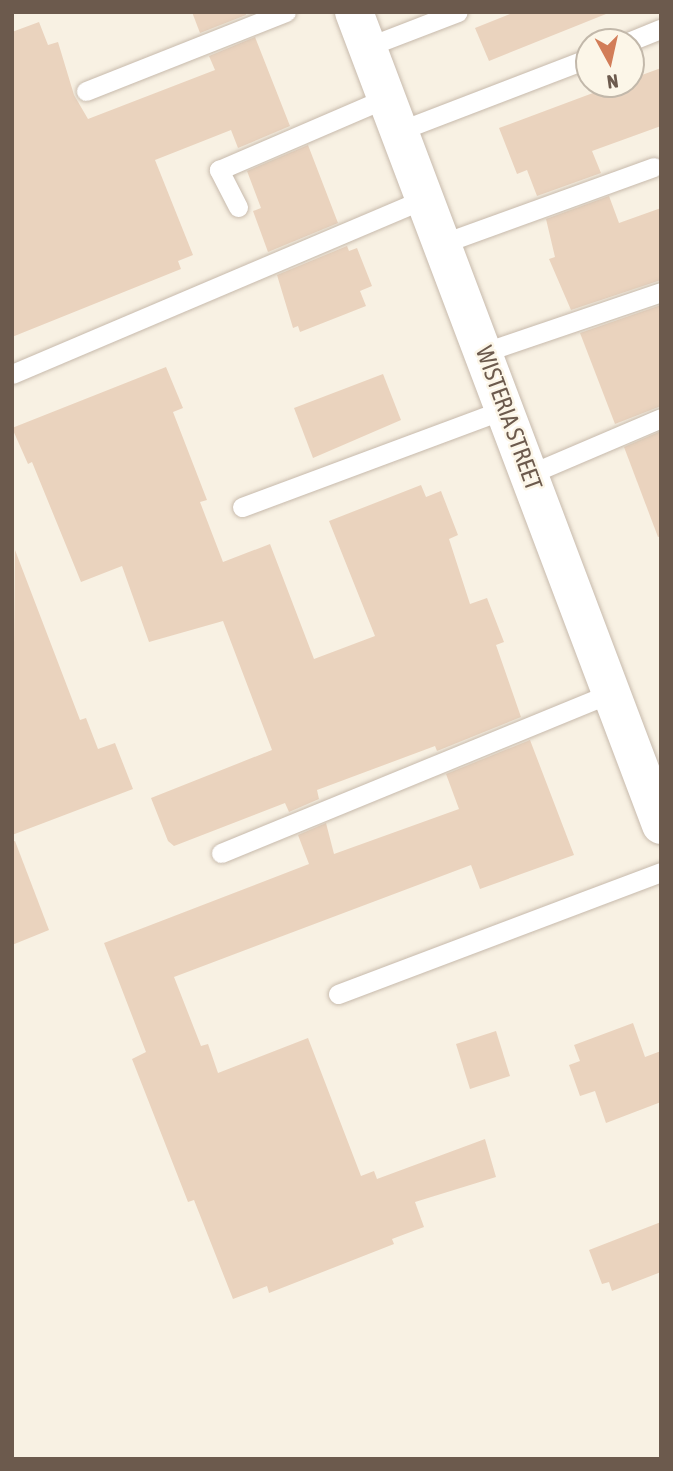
<!DOCTYPE html>
<style>
body{margin:0}
#map{position:relative;width:673px;height:1471px;overflow:hidden;background:#f8f1e3;font-family:"Asap Condensed",sans-serif}
div>[style]{position:absolute}
.building>*{inset:0;background:#ead3be}
.roads{filter:drop-shadow(0 0 2px #c7baac) drop-shadow(0 0 2px #c7baac)}
.service>*{height:19px;margin:-9.5px;padding:0 9.5px;transform-origin:9.5px;border-radius:9.5px;background:#fff}
.minor>*{height:38px;margin:-19px;padding:0 19px;transform-origin:19px;border-radius:19px;background:#fff}
span{translate:-50% -50%;white-space:nowrap;text-align:center;line-height:1.15;-webkit-text-stroke:5px #fcf6e8;paint-order:stroke}
.street-label{font-size:24px;color:#6c5a4d}
.frame{position:absolute;inset:0;border:14px solid #6c5a4d;pointer-events:none}
.north{position:absolute;left:575px;top:28px;width:70px;height:70px;box-sizing:border-box;background:#fcf6e8;border:2px solid #c2b8aa;border-radius:50%;rotate:172deg;font-size:19px;font-weight:700;line-height:28px;text-align:center;color:#6c5a4d}
.north::after{content:'';display:block;margin:auto;width:24px;height:32px;background:#d27d58;clip-path:polygon(50% 0,100% 100%,50% 72%,0 100%)}
</style>
<div id="map">
<div class="building">
<div style="clip-path:polygon(192px 12px,245px 12px,246px 15px,200px 33px)"></div>
<div style="clip-path:polygon(515px 12px,606px 12px,606px 14px,489px 61px,475px 28px)"></div>
<div style="clip-path:polygon(39px 22px,48px 45px,58px 42px,74px 95px,88px 119px,215px 70px,209px 56px,255px 37px,290px 126px,238px 148px,231px 130px,155px 160px,193px 255px,178px 261px,181px 269px,12px 337px,12px 32px)"></div>
<div style="clip-path:polygon(661px 68px,661px 126px,592px 151px,601px 173px,537px 196px,527px 170px,517px 174px,499px 128px,617px 84px,631px 84px,631px 79px)"></div>
<div style="clip-path:polygon(308px 145px,338px 223px,268px 252px,253px 211px,261px 208px,247px 171px)"></div>
<div style="clip-path:polygon(609px 196px,619px 223px,661px 208px,661px 280px,571px 310px,549px 259px,555px 257px,546px 219px)"></div>
<div style="clip-path:polygon(347px 246px,349px 251px,357px 248px,372px 286px,360px 291px,366px 306px,300px 332px,298px 326px,293px 328px,277px 275px)"></div>
<div style="clip-path:polygon(661px 305px,661px 406px,615px 424px,580px 333px)"></div>
<div style="clip-path:polygon(166px 367px,183px 408px,173px 412px,207px 500px,200px 502px,223px 562px,270px 544px,314px 659px,375px 636px,329px 521px,421px 485px,426px 497px,441px 491px,458px 535px,449px 539px,470px 604px,487px 598px,504px 642px,496px 645px,521px 717px,437px 751px,435px 746px,317px 790px,319px 799px,289px 812px,285px 803px,174px 846px,168px 841px,151px 798px,272px 750px,223px 621px,149px 642px,122px 566px,81px 582px,32px 462px,28px 464px,12px 428px)"></div>
<div style="clip-path:polygon(383px 374px,401px 420px,313px 458px,294px 408px)"></div>
<div style="clip-path:polygon(661px 431px,661px 536px,658px 537px,624px 447px)"></div>
<div style="clip-path:polygon(15px 550px,80px 720px,86px 718px,98px 749px,115px 743px,133px 789px,12px 835px)"></div>
<div style="clip-path:polygon(530px 740px,574px 855px,480px 889px,471px 865px,174px 977px,201px 1046px,208px 1044px,218px 1073px,308px 1038px,361px 1176px,374px 1171px,377px 1179px,485px 1139px,496px 1177px,415px 1202px,424px 1227px,392px 1239px,394px 1244px,269px 1293px,267px 1286px,233px 1299px,194px 1200px,188px 1202px,132px 1059px,146px 1052px,104px 943px,309px 864px,298px 835px,326px 823px,334px 854px,459px 809px,446px 774px)"></div>
<div style="clip-path:polygon(15px 841px,49px 930px,12px 945px,12px 842px)"></div>
<div style="clip-path:polygon(633px 1023px,645px 1057px,661px 1051px,661px 1102px,606px 1123px,595px 1091px,580px 1096px,569px 1065px,580px 1061px,574px 1045px)"></div>
<div style="clip-path:polygon(496px 1031px,510px 1076px,470px 1089px,456px 1044px)"></div>
<div style="clip-path:polygon(661px 1222px,661px 1272px,612px 1291px,609px 1282px,602px 1284px,589px 1250px)"></div>
</div>
<div class="roads">
<div class="service">
<div style="left:628px;top:42px;width:35px;rotate:-22deg"></div>
<div style="left:367px;top:47px;width:97px;rotate:-21deg"></div>
<div style="left:86px;top:91px;width:215px;rotate:-21.6deg"></div>
<div style="left:399px;top:131px;width:204px;rotate:-21deg"></div>
<div style="left:238px;top:207px;width:42px;rotate:-117.2deg"></div>
<div style="left:219px;top:170px;width:182px;rotate:-23.3deg"></div>
<div style="left:441px;top:244px;width:226px;rotate:-19.9deg"></div>
<div style="left:485px;top:352px;width:186px;rotate:-18.8deg"></div>
<div style="left:12px;top:374px;width:449px;rotate:-23deg"></div>
<div style="left:530px;top:474px;width:142px;rotate:-23.1deg"></div>
<div style="left:242px;top:507px;width:282px;rotate:-20.4deg"></div>
<div style="left:221px;top:853px;width:422px;rotate:-22.3deg"></div>
<div style="left:338px;top:994px;width:345px;rotate:-20.7deg"></div>
</div>
<div class="minor">
<div style="left:354px;top:12px;width:869px;rotate:69.31deg"></div>
</div>
</div>
<div class="street-label">
<span style="left:509px;top:418px;rotate:70deg">WISTERIA STREET</span>
</div>
<div class="frame"></div>
<div class="north">N</div>
</div>
